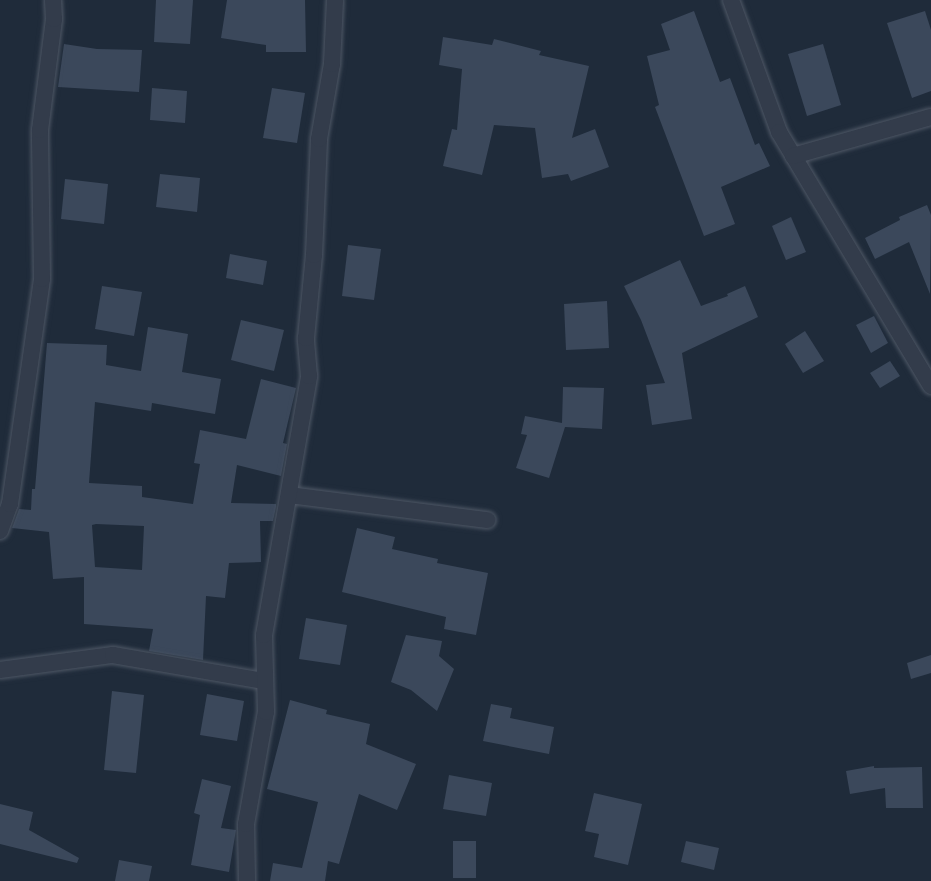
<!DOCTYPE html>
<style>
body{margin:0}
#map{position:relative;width:931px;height:881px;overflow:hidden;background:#1f2b3a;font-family:"Golos Text",sans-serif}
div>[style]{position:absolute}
.building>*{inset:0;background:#3b485b}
.roads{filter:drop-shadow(0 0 2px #4e5765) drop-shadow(0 0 2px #4e5765)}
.minor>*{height:16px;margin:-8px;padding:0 8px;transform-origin:8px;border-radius:8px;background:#333c4b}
span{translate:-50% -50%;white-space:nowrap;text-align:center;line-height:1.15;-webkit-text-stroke:4.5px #19222f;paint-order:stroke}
</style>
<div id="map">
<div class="building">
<div style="clip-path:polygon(156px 0,193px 0,190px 44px,154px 42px)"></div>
<div style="clip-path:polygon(227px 0,305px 0,306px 52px,266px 52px,266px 45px,221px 38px)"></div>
<div style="clip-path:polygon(694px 11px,720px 82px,730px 78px,755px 145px,759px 143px,770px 166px,721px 187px,735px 224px,704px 236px,655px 107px,659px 105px,647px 56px,670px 50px,661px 24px)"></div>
<div style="clip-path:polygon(925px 11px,931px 30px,931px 91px,912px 98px,887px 23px)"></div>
<div style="clip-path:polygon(443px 37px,492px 45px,494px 39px,541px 51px,539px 55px,589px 66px,572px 138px,595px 129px,609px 167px,571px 181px,568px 174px,542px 178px,535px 128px,494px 125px,482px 175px,443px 166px,452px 129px,457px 130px,462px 69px,439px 65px)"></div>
<div style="clip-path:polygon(64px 44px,97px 49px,142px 50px,139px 92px,58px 87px)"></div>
<div style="clip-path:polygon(823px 44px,841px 105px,807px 116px,788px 54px)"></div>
<div style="clip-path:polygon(152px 88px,187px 91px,185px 123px,150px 120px)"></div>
<div style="clip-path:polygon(272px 88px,305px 93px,297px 143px,263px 138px)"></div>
<div style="clip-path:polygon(160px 174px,200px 178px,197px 212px,156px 207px)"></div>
<div style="clip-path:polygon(65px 179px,108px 184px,104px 224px,61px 219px)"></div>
<div style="clip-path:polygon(927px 205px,931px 215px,930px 294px,909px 242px,875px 259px,865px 238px,900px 220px,899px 217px)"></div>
<div style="clip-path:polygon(791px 217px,806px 252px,786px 260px,772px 226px)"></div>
<div style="clip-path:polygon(348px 245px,381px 249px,374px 300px,342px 296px)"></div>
<div style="clip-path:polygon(230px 254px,267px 261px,263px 285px,226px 278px)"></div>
<div style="clip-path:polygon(680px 260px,701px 306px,728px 296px,727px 294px,745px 286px,758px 317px,682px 353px,692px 419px,652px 425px,646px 385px,665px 383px,641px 320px,624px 286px)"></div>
<div style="clip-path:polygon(102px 286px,142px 292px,134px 336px,95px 329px)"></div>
<div style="clip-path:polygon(607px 301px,609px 348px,566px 350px,564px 304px)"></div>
<div style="clip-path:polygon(874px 316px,888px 343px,871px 353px,856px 325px)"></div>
<div style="clip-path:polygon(241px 320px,284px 330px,274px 371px,231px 360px)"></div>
<div style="clip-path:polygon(evenodd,148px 327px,188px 334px,182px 372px,221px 379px,215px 414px,152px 403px,151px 411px,95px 402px,89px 483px,142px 486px,142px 497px,193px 504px,200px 464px,194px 463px,200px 430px,246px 439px,261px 379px,296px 388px,283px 443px,287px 444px,281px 476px,237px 465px,231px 503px,276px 504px,276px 507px,273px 521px,260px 521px,261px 562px,229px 563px,225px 598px,206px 596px,203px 660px,149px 651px,153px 629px,84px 624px,84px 577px,53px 579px,49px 532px,12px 528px,19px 509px,31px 510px,32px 489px,35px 489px,47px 343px,107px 345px,106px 365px,141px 371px,148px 327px,96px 524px,144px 526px,142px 570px,95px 567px,92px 525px,96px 524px)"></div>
<div style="clip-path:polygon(805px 331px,824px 361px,803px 373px,785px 344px)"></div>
<div style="clip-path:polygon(890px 361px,900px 376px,880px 388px,870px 373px)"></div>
<div style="clip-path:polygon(563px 387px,604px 388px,602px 429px,565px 427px,549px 478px,516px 468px,527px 435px,521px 434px,525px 416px,562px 423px)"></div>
<div style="clip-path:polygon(357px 528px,395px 537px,392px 549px,438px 559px,437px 563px,488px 573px,476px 635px,444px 629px,446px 617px,342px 592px)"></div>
<div style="clip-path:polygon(306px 618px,347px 625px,340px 665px,299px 659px)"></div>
<div style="clip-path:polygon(406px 635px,442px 641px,439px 656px,454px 669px,437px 711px,411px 690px,391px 682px)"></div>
<div style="clip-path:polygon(931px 655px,931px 673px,911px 679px,907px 663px)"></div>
<div style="clip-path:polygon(112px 691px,144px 695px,136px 773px,104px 770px)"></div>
<div style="clip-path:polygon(207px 694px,244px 701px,237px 741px,200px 735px)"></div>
<div style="clip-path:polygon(290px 700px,327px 710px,326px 714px,370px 724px,366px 744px,416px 764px,397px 810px,359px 794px,339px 864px,328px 861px,325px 881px,270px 881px,273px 863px,302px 868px,318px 802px,267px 789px)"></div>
<div style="clip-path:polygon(491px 704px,512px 708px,510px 718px,554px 727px,549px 754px,483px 741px)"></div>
<div style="clip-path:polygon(874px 766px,874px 768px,922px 767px,923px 808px,886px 808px,885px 788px,850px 794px,846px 771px)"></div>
<div style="clip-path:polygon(449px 775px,492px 783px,486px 816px,443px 809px)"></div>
<div style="clip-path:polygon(202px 779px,231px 786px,221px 828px,236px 830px,229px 872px,191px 865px,200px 815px,194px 813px)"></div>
<div style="clip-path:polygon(594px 793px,642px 804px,628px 865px,594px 857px,599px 834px,585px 831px)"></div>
<div style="clip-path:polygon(0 804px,33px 812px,29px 830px,79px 858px,77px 863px,0 844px)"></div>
<div style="clip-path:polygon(453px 841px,476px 841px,476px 878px,453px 878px)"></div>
<div style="clip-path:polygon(686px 841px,719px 848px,714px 870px,681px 862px)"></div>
<div style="clip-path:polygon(119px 860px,152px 866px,149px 881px,115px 881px)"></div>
</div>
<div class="roads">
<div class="minor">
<div style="left:731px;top:0;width:140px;rotate:70deg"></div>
<div style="left:779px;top:132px;width:296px;rotate:59.1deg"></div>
<div style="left:793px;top:156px;width:143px;rotate:-15.8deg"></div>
<div style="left:289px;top:495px;width:200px;rotate:7.2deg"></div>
<div style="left:0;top:531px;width:29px;rotate:-70deg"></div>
<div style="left:10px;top:504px;width:227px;rotate:-81.9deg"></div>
<div style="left:42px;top:279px;width:149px;rotate:-90.8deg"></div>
<div style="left:40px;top:130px;width:112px;rotate:-82.8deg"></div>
<div style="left:54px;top:19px;width:19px;rotate:-93deg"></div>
<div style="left:0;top:670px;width:114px;rotate:-7.6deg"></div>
<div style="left:113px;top:655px;width:152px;rotate:9.8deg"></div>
<div style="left:247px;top:881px;width:57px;rotate:-91deg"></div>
<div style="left:246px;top:824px;width:114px;rotate:-79.9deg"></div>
<div style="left:266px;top:712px;width:77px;rotate:-91.5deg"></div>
<div style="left:264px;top:635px;width:263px;rotate:-80.1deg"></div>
<div style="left:309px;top:376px;width:38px;rotate:-95deg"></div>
<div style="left:306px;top:338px;width:83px;rotate:-84.5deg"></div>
<div style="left:314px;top:255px;width:116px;rotate:-87.5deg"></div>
<div style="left:319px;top:139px;width:76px;rotate:-80.2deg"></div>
<div style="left:332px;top:64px;width:64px;rotate:-87.3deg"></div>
</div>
</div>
</div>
